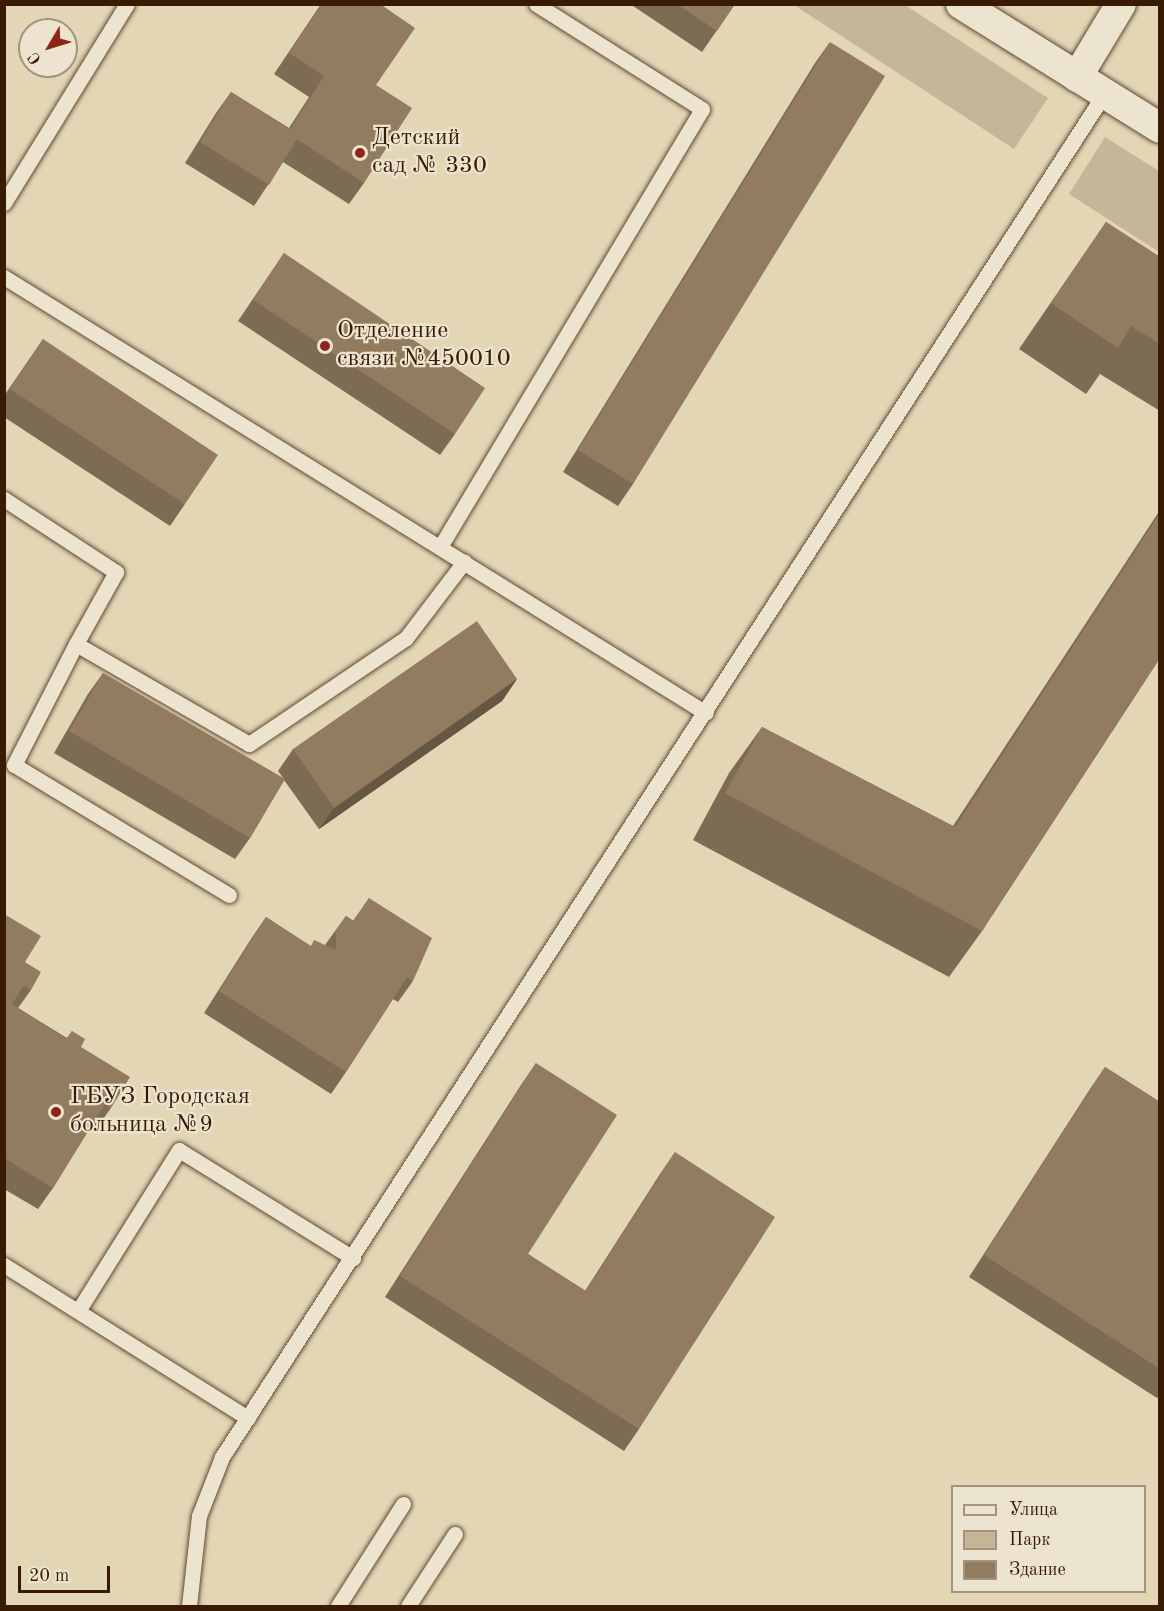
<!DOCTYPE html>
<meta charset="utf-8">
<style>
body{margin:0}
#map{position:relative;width:1164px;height:1611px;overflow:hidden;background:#e2d6b5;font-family:"Old Standard TT",serif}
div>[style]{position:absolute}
.green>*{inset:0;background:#c5b697}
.roads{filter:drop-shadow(0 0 2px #634930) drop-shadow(0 0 2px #634930)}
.lane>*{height:15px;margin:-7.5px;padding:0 7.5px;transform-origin:7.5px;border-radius:7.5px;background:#ece4cf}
.street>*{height:30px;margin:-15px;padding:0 15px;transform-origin:15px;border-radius:15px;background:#ece4cf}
.wall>*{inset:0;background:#7d6b53}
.shaded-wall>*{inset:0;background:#665743}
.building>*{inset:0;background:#917c60}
.dots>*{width:16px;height:16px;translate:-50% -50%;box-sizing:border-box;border:3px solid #ece4cf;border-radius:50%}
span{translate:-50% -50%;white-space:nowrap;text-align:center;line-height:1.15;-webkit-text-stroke:4.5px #ece4cf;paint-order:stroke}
.poi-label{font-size:24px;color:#391a04}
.left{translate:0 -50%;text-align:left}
.frame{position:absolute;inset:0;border:6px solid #391a04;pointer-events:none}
.legend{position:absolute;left:951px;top:1485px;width:195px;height:108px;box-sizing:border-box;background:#ece4cf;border:2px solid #a4937e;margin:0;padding:8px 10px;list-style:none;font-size:18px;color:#391a04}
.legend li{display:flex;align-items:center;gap:12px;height:30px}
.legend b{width:30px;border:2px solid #a4937e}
.north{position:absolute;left:18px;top:18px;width:60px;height:60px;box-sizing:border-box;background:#ece4cf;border:2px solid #a4937e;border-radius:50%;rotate:232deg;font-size:16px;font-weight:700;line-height:24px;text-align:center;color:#391a04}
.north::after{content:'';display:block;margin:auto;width:21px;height:27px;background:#8f2418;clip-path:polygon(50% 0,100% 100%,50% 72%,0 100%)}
.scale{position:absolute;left:18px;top:1566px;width:92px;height:27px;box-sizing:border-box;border:3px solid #391a04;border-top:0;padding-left:8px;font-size:18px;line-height:21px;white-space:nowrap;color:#391a04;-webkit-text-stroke:4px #ece4cf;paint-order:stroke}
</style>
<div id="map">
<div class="green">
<div style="clip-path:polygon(794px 5px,905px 5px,1048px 98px,1014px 149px)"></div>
<div style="clip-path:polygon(1105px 137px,1159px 171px,1159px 252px,1069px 194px)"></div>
</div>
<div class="roads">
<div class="lane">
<div style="left:4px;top:203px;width:234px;rotate:-58.3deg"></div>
<div style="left:4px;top:277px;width:826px;rotate:31.84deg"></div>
<div style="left:4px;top:499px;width:134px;rotate:33.1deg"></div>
<div style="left:116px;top:572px;width:82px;rotate:119.1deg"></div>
<div style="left:440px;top:547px;width:510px;rotate:-59.11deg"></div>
<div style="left:702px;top:109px;width:196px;rotate:-147.7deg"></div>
<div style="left:229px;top:895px;width:251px;rotate:-148.8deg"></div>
<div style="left:14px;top:765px;width:136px;rotate:-62.9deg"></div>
<div style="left:76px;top:644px;width:200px;rotate:30deg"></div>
<div style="left:249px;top:744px;width:189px;rotate:-34deg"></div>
<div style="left:406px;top:638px;width:96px;rotate:-52.7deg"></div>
<div style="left:4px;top:1265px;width:288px;rotate:32.1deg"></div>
<div style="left:78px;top:1311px;width:190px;rotate:-57.9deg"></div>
<div style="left:179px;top:1150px;width:205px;rotate:31.8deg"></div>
<div style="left:189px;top:1606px;width:91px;rotate:-83.7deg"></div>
<div style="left:199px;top:1516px;width:63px;rotate:-68.7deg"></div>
<div style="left:222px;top:1457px;width:1623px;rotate:-57.09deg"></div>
<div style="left:338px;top:1606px;width:121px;rotate:-57.5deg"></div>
<div style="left:408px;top:1606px;width:86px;rotate:-56.9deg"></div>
</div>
<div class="street">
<div style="left:961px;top:4px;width:234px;rotate:31.9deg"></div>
<div style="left:1077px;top:77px;width:85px;rotate:-58.9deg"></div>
</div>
</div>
<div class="wall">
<div style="clip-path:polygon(321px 4px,376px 85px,364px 183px,349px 204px,283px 162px,254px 206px,185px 163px,216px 113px,231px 92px,289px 128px,309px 97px,274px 74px)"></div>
<div style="clip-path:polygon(630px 4px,735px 4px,702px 52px)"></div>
<div style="clip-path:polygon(830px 42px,633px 484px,618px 506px,563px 472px,815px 63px)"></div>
<div style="clip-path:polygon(1106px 222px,1160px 257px,1160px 411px,1100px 374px,1086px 394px,1019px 349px)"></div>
<div style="clip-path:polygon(284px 253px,455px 434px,440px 455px,238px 321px)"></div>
<div style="clip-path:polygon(43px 339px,185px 504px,170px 526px,4px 417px,4px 396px)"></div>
<div style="clip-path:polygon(1160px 510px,1160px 658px,982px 931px,949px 977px,693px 840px,729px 773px,762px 727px,953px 826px)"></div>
<div style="clip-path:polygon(103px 673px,284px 779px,278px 771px,293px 749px,517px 679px,502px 701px,319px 829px,284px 780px,250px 838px,235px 859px,54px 753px,88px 694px)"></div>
<div style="clip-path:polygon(369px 898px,413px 981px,398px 1002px,393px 999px,346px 1072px,331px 1094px,204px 1013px,251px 939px,266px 917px,310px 946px,325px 945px,346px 916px,353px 921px)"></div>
<div style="clip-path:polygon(4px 914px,25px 962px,31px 990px,18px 1008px,67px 1038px,72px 1031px,81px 1047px,111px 1108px,96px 1129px,91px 1126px,53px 1188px,38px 1209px,4px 1189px)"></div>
<div style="clip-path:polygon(536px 1063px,528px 1254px,585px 1291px,660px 1174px,675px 1152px,639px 1429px,624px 1451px,385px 1297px,521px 1085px)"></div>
<div style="clip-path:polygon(1105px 1067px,1160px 1102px,1160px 1395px,1157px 1398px,969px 1277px,1090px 1089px)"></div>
</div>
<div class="shaded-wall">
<div style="clip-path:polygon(517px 679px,502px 701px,319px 829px,334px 808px)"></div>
</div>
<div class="building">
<div style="clip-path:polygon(322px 4px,380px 4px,415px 28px,376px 85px,412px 108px,364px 183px,297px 139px,269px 185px,200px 142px,231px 92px,290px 129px,324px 76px,289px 53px)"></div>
<div style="clip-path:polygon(677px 4px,735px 4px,717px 31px)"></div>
<div style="clip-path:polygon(830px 42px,885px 76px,633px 484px,578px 450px)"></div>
<div style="clip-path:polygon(1106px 222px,1160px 257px,1160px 344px,1131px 326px,1118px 348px,1051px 303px)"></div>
<div style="clip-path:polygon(284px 253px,485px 388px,455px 434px,253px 300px)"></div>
<div style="clip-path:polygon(43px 339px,218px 455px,185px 504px,10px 389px)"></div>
<div style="clip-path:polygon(1160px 513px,1160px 658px,982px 931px,725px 793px,762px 727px,955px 827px)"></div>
<div style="clip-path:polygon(477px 621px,517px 679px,334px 808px,293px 749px)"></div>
<div style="clip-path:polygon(103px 673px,285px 779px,250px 838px,69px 731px)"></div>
<div style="clip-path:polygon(369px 898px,432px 938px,413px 981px,407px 977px,346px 1072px,219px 991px,266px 917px,311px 946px,314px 940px,336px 950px,336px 930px,346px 916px,354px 921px)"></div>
<div style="clip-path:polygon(4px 914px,41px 936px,25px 962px,41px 972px,31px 990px,24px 985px,12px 1004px,67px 1039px,72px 1031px,85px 1039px,81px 1047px,130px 1077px,111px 1108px,105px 1104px,53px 1188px,4px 1158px)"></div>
<div style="clip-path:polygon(536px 1063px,617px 1115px,528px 1254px,586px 1291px,675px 1152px,775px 1217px,639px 1429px,400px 1276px)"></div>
<div style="clip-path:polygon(1105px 1067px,1160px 1102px,1160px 1369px,984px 1255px)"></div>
</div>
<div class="dots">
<div style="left:360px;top:153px;background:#8f2418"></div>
<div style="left:325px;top:346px;background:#8f2418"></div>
<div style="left:56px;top:1112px;background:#8f2418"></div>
</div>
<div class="poi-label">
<span class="left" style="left:372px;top:153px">Детский<br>сад № 330</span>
<span class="left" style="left:337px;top:346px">Отделение<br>связи №450010</span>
<span class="left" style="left:70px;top:1112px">ГБУЗ Городская<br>больница №9</span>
</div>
<div class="frame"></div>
<ul class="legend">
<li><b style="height:8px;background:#ece4cf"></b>Улица</li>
<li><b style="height:16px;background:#c5b697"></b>Парк</li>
<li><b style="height:16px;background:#917c60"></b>Здание</li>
</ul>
<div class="north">С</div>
<div class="scale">20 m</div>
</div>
